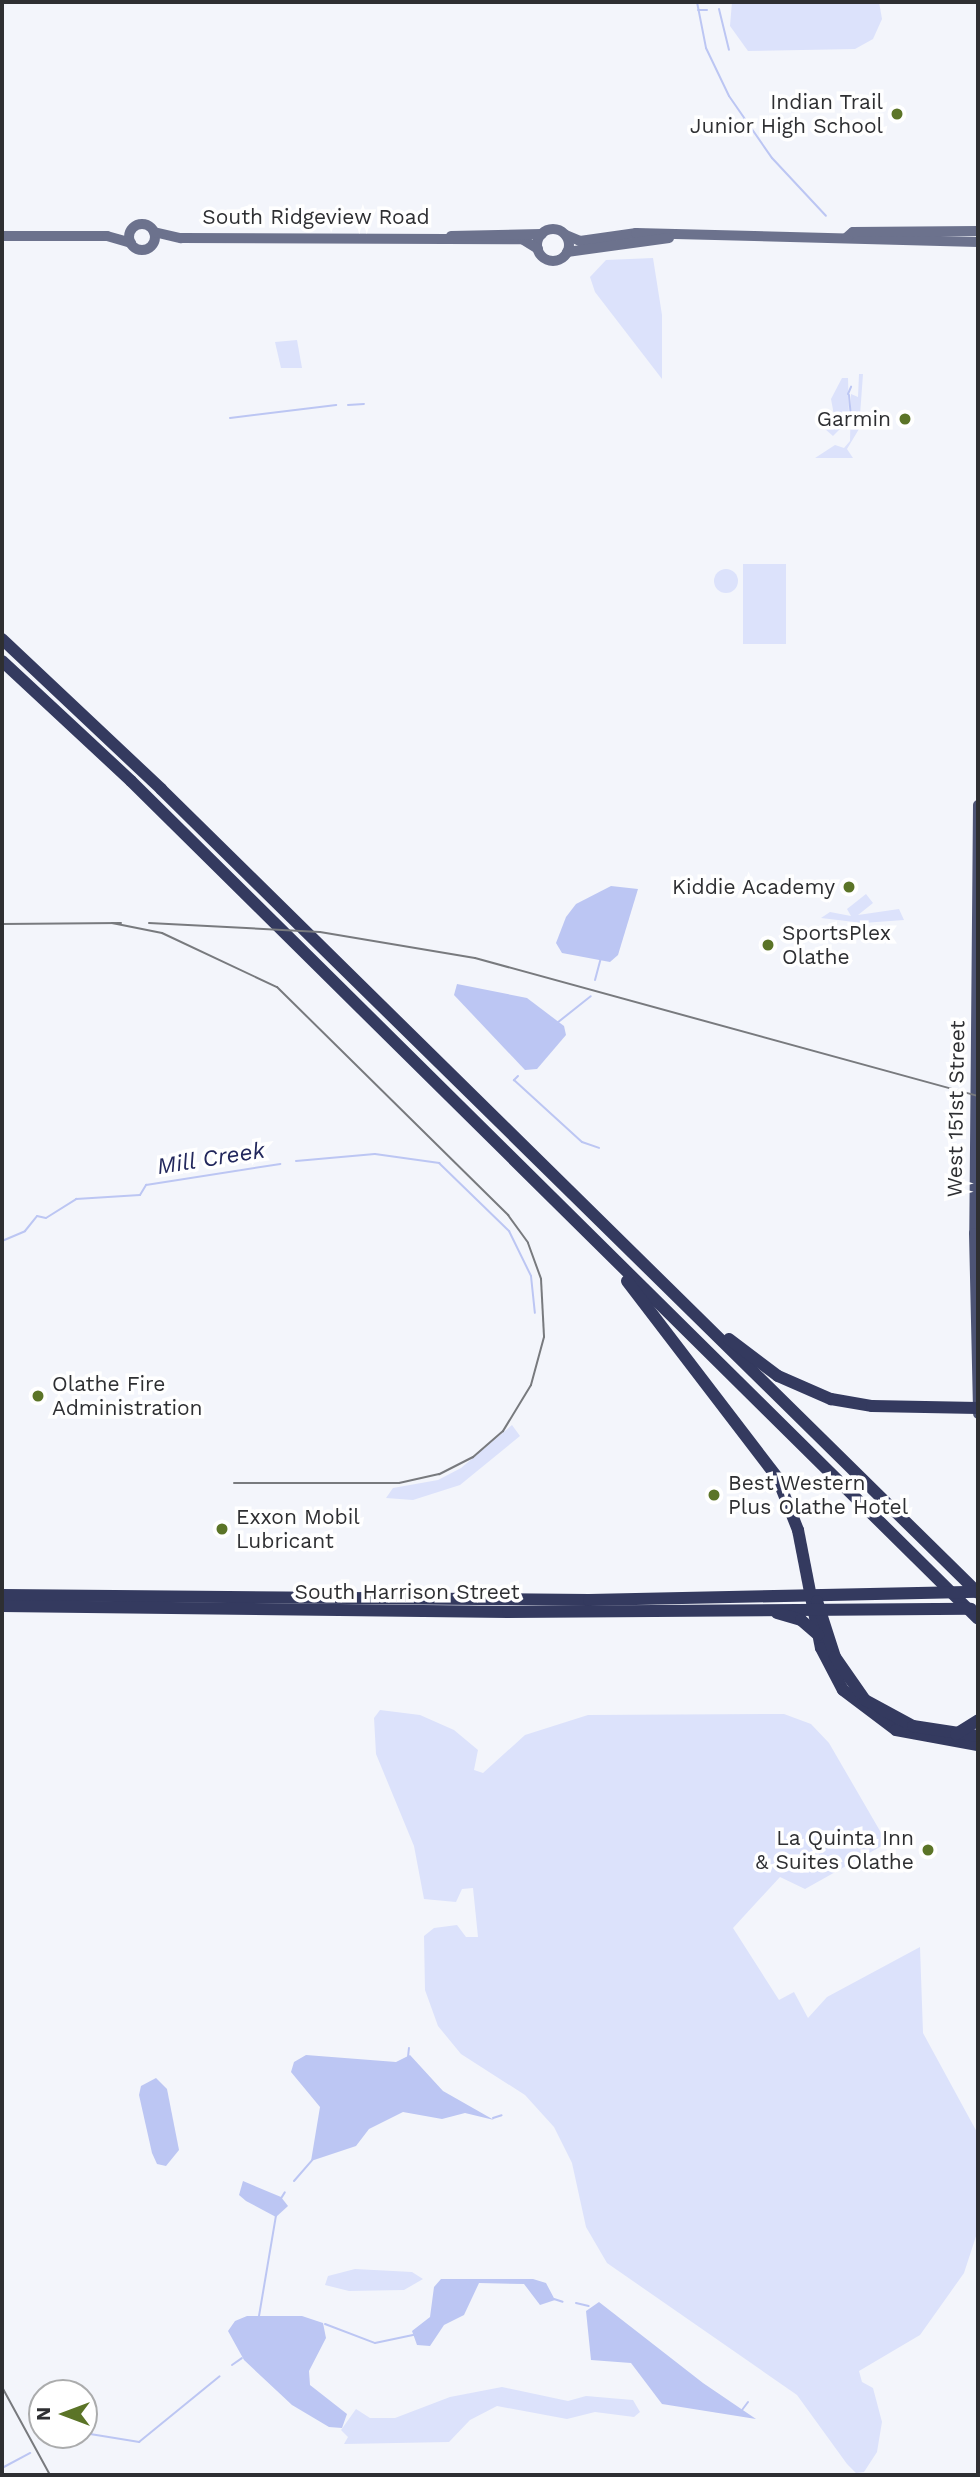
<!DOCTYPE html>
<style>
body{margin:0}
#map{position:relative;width:980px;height:2477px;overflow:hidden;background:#f3f5fb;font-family:"Work Sans",sans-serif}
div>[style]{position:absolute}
.green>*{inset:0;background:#dce2fb}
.round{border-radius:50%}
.water>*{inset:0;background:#bcc6f3}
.stream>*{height:2px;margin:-1px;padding:0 1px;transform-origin:1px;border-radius:1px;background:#bcc6f3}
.secondary>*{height:10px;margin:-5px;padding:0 5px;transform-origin:5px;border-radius:5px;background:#6c728d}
.secondary>.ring{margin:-5px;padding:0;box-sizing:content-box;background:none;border:10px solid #6c728d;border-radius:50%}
.primary>*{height:10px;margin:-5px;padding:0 5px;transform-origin:5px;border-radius:5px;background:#4d5475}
.highway>*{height:12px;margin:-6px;padding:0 6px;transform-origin:6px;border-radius:6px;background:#343a5f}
.rail>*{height:2px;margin:-1px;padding:0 1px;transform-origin:1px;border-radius:1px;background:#787a7e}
.dots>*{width:19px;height:19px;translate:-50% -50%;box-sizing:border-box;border:4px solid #fff;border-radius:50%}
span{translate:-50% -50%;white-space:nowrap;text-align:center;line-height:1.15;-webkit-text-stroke:7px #fff;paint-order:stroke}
.poi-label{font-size:21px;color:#2e2f32}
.right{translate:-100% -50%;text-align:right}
.left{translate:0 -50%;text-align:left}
.street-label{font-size:21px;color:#2e2f32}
.water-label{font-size:23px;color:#22275c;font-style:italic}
.frame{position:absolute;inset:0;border:4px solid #2e2f32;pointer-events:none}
.north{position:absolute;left:28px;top:2379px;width:70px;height:70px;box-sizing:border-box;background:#fff;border:2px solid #abacad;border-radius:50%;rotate:270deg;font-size:19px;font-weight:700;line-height:28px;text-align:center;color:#2e2f32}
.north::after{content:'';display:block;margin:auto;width:24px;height:32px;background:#5b7427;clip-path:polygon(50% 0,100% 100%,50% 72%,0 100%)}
</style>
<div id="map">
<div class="green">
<div style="clip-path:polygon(732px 2px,879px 2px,882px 19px,873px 39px,855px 49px,748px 51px,730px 26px)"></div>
<div style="clip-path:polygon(653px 258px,662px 315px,662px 379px,595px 292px,590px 277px,606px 260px)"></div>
<div style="clip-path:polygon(297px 340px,302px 368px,281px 368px,275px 342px)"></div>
<div style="clip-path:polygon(859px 374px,863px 374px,859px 429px,847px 449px,853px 458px,815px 458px,835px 445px,844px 448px,850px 441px,851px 394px,858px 397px)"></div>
<div style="clip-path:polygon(842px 378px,848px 378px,849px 416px,838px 421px,841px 428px,833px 436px,825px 429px,834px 415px,831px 399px)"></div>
<div style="clip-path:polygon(743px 564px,786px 564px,786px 644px,743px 644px)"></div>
<div class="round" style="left:714px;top:569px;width:24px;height:24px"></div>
<div style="clip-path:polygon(866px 894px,873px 903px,858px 915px,899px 909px,904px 920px,863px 923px,821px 918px,830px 912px,851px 916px,847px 909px)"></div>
<div style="clip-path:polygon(512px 1425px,520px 1436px,460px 1485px,413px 1500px,386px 1498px,393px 1488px,438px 1480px,461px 1468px)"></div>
<div style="clip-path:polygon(380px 1710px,420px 1715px,454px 1730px,478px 1750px,474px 1770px,483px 1773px,525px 1735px,588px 1715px,784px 1714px,811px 1724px,829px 1743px,887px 1843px,805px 1889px,780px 1877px,733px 1928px,779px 2000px,794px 1992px,808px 2018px,827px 1997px,920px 1947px,923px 2033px,978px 2134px,978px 2230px,964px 2273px,920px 2335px,859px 2371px,862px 2382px,873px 2388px,882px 2422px,877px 2452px,864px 2472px,856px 2473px,847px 2464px,797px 2395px,607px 2263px,586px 2227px,572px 2163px,554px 2127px,525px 2095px,461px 2054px,438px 2026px,425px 1990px,424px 1936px,434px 1928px,457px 1925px,466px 1937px,478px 1937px,473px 1888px,462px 1889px,456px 1902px,424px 1899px,414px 1846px,376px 1754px,374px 1718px)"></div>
<div style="clip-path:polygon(355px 2269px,412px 2272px,423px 2279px,404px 2290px,349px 2291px,325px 2285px,328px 2276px)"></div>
<div style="clip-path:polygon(502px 2387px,568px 2401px,586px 2396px,633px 2400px,640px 2412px,634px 2417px,595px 2412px,567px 2419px,497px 2406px,470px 2420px,449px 2442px,344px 2444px,348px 2437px,341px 2430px,356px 2409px,370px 2418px,395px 2418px,450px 2397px)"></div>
</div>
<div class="water">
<div style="clip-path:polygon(611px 886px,638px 889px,618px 955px,610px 962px,562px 953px,556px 943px,566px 917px,576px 904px)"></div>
<div style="clip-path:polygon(457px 984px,527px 998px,564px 1026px,566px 1035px,537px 1069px,525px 1070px,454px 995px)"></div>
<div style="clip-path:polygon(306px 2055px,396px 2062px,410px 2055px,443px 2091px,494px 2120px,465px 2113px,442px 2119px,403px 2112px,369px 2129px,356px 2146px,311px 2161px,320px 2107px,291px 2072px,294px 2062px)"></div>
<div style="clip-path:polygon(156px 2078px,167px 2089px,179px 2150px,166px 2166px,157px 2164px,152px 2153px,139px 2095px,141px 2086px)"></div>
<div style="clip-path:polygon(243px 2181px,281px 2197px,288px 2206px,276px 2217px,246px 2201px,239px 2195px)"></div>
<div style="clip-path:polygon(441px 2279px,533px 2279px,546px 2283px,555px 2300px,540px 2305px,524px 2284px,479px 2283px,464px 2315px,444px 2325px,430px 2346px,417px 2345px,412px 2331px,430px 2317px,434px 2287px)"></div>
<div style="clip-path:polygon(599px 2302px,703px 2383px,756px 2419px,662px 2404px,631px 2363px,591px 2360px,586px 2311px)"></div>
<div style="clip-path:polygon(247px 2316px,302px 2316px,323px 2323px,326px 2338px,309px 2371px,310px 2385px,347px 2414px,342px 2428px,329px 2427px,292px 2405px,244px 2360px,228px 2331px,235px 2321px)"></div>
</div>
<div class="stream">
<div style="left:697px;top:2px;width:47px;rotate:78.9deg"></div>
<div style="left:706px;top:48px;width:53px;rotate:64.4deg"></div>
<div style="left:729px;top:96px;width:75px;rotate:55.3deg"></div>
<div style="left:772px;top:158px;width:79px;rotate:47deg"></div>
<div style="left:719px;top:9px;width:42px;rotate:76.3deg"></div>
<div style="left:698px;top:10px;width:9px"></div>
<div style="left:848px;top:394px;width:8px;rotate:-67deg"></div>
<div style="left:849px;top:395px;width:21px;rotate:85deg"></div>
<div style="left:348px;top:405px;width:16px;rotate:-4deg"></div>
<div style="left:230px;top:418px;width:107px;rotate:-7deg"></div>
<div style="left:842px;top:427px;width:13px;rotate:-51deg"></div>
<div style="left:595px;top:980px;width:23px;rotate:-75deg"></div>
<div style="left:557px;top:1023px;width:43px;rotate:-38.5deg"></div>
<div style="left:518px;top:1076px;width:6px;rotate:135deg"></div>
<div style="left:514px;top:1080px;width:92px;rotate:42.4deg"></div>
<div style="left:582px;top:1142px;width:18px;rotate:19deg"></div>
<div style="left:296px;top:1161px;width:79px;rotate:-5.1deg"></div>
<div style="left:375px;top:1154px;width:65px;rotate:8deg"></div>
<div style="left:439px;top:1163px;width:98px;rotate:44.2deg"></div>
<div style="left:509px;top:1231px;width:50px;rotate:63.9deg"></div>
<div style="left:531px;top:1276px;width:37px;rotate:84deg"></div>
<div style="left:2px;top:1241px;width:25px;rotate:-23deg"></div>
<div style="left:25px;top:1231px;width:19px;rotate:-51deg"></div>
<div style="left:37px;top:1216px;width:9px;rotate:13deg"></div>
<div style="left:46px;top:1218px;width:36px;rotate:-32deg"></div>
<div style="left:76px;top:1199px;width:64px;rotate:-3.6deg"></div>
<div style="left:140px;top:1195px;width:12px;rotate:-59deg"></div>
<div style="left:146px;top:1185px;width:136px;rotate:-8.9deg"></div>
<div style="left:408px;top:2057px;width:9px;rotate:-84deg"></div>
<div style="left:493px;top:2118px;width:9px;rotate:-18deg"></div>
<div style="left:294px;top:2181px;width:28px;rotate:-49deg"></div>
<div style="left:280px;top:2200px;width:9px;rotate:-58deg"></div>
<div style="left:554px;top:2299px;width:9px;rotate:18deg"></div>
<div style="left:576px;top:2303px;width:13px;rotate:13deg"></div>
<div style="left:259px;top:2316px;width:102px;rotate:-80.4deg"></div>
<div style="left:325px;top:2324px;width:53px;rotate:20.8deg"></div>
<div style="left:375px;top:2343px;width:40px;rotate:-12deg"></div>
<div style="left:232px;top:2365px;width:12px;rotate:-35deg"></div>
<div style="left:742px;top:2410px;width:10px;rotate:-53deg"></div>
<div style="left:84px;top:2433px;width:56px;rotate:9.3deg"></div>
<div style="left:139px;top:2442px;width:104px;rotate:-39.2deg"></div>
<div style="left:49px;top:2443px;width:22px;rotate:-21deg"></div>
<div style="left:2px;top:2468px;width:32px;rotate:-28deg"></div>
</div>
<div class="secondary">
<div class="ring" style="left:129px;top:224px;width:16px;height:16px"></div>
<div class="ring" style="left:537px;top:229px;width:22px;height:22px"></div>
<div style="left:154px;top:232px;width:28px;rotate:13deg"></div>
<div style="left:181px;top:238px;width:341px;rotate:0.2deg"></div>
<div style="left:522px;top:239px;width:19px;rotate:32deg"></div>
<div style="left:566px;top:235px;width:15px;rotate:23deg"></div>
<div style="left:580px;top:241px;width:57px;rotate:-8.1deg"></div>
<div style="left:636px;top:233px;width:342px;rotate:1.5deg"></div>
<div style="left:2px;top:236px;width:105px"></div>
<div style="left:107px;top:236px;width:25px;rotate:16deg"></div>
<div style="left:451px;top:236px;width:91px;rotate:-1.3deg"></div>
<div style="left:846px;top:238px;width:9px;rotate:-41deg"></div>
<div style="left:853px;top:232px;width:125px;rotate:-0.5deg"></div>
<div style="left:567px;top:252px;width:103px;rotate:-7.8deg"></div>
</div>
<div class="primary">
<div style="left:978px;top:805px;width:428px;rotate:90.5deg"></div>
<div style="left:974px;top:1233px;width:181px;rotate:88.7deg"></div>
</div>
<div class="highway">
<div style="left:2px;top:639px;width:219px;rotate:43.3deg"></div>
<div style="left:161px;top:789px;width:1146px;rotate:44.54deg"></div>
<div style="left:2px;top:661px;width:176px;rotate:42.9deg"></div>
<div style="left:131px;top:781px;width:1191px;rotate:44.69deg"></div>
<div style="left:627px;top:1281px;width:247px;rotate:52.6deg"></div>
<div style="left:777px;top:1477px;width:57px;rotate:68.4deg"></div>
<div style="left:798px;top:1530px;width:120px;rotate:79deg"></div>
<div style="left:821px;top:1648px;width:47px;rotate:62.4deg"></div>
<div style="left:843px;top:1690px;width:66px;rotate:37deg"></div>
<div style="left:896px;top:1730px;width:83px;rotate:10.4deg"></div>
<div style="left:729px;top:1339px;width:61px;rotate:37.1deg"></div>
<div style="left:778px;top:1376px;width:58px;rotate:23.5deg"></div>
<div style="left:831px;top:1399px;width:42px;rotate:9.7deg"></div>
<div style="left:872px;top:1406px;width:106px;rotate:1.1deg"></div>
<div style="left:2px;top:1595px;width:587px;rotate:0.49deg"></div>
<div style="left:589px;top:1600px;width:389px;rotate:-1.2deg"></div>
<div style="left:817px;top:1601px;width:59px;rotate:72.2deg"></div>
<div style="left:835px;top:1657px;width:52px;rotate:55.1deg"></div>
<div style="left:865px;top:1700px;width:55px;rotate:28.4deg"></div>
<div style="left:913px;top:1726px;width:66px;rotate:8.7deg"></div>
<div style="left:2px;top:1606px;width:506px;rotate:0.68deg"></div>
<div style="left:508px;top:1612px;width:463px;rotate:-0.4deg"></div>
<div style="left:777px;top:1613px;width:25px;rotate:16deg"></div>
<div style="left:801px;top:1620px;width:23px;rotate:41deg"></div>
<div style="left:956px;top:1734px;width:26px;rotate:-32deg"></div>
</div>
<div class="rail">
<div style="left:112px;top:923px;width:51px;rotate:11.3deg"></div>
<div style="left:162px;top:933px;width:127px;rotate:25.2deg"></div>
<div style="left:277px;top:987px;width:325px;rotate:44.6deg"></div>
<div style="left:508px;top:1215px;width:34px;rotate:54deg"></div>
<div style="left:528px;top:1243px;width:38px;rotate:70deg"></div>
<div style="left:541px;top:1279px;width:58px;rotate:87deg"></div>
<div style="left:544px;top:1337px;width:50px;rotate:105.2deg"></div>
<div style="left:531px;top:1385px;width:54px;rotate:121.3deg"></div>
<div style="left:503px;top:1431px;width:40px;rotate:139deg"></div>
<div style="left:473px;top:1457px;width:38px;rotate:153deg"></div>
<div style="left:439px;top:1474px;width:41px;rotate:167.3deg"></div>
<div style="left:399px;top:1483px;width:165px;rotate:180deg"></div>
<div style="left:149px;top:923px;width:171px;rotate:3deg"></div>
<div style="left:320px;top:932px;width:157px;rotate:9.5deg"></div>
<div style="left:475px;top:958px;width:522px;rotate:15.34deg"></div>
<div style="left:2px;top:924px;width:119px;rotate:-0.5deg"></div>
<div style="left:2px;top:2387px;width:100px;rotate:61.4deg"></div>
</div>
<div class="dots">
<div style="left:897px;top:114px;background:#5b7427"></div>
<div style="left:905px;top:419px;background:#5b7427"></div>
<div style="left:849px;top:887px;background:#5b7427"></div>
<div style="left:768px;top:945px;background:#5b7427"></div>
<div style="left:38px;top:1396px;background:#5b7427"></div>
<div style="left:714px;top:1495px;background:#5b7427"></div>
<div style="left:222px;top:1529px;background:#5b7427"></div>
<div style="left:928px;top:1850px;background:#5b7427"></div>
</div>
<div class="poi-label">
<span class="right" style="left:883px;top:114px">Indian Trail<br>Junior High School</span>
<span class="right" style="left:891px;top:419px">Garmin</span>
<span class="right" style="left:835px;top:887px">Kiddie Academy</span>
<span class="left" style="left:782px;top:945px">SportsPlex<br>Olathe</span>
<span class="left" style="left:52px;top:1396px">Olathe Fire<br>Administration</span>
<span class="left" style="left:728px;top:1495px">Best Western<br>Plus Olathe Hotel</span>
<span class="left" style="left:236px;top:1529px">Exxon Mobil<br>Lubricant</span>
<span class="right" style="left:914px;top:1850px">La Quinta Inn<br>&amp; Suites Olathe</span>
</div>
<div class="street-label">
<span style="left:316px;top:217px">South Ridgeview Road</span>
<span style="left:956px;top:1109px;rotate:-89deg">West 151st Street</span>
<span style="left:407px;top:1592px">South Harrison Street</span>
</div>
<div class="water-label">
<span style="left:211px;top:1159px;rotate:-9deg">Mill Creek</span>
</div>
<div class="frame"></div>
<div class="north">N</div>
</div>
